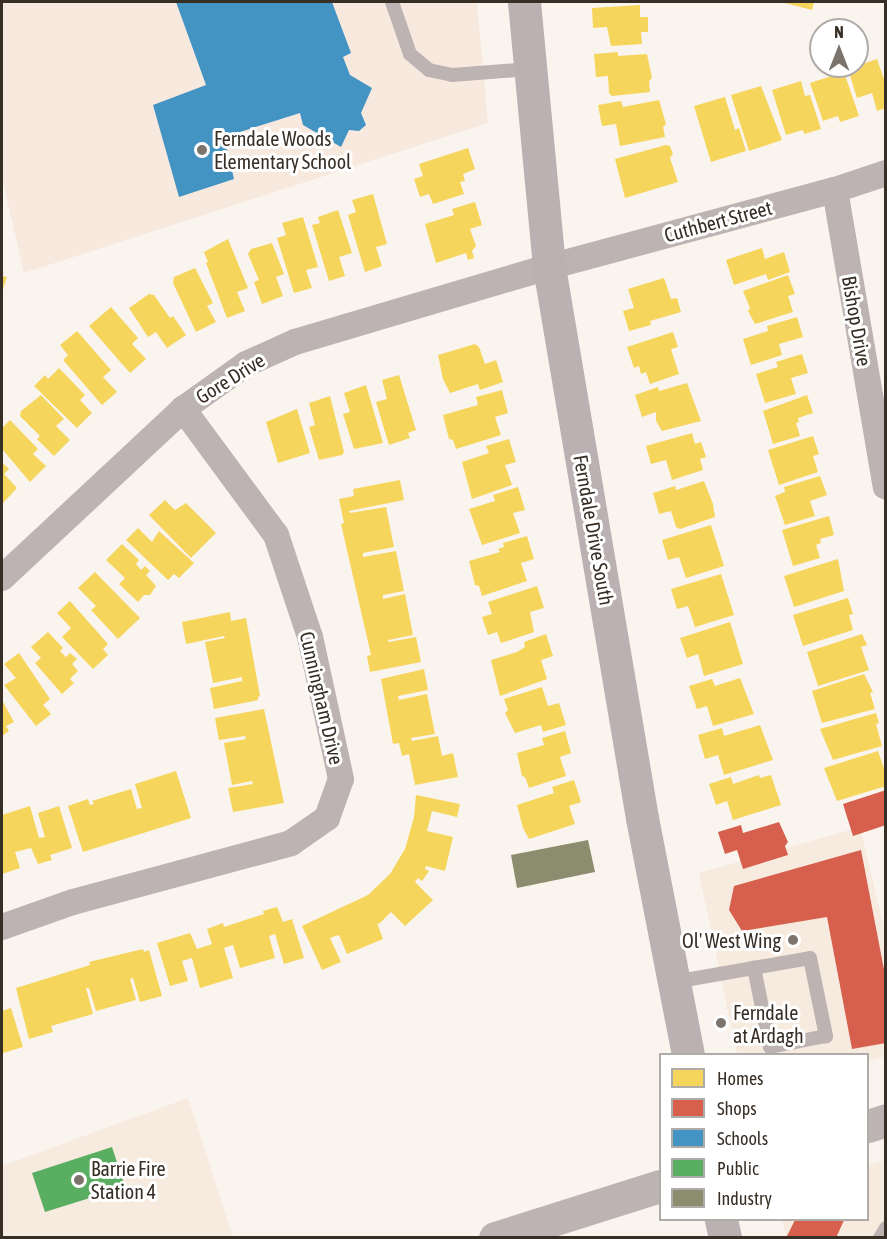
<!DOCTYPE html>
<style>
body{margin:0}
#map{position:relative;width:887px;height:1239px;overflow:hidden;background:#faf4ef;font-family:"Asap Condensed",sans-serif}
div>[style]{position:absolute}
.built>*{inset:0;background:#f7eade}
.education>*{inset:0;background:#f8e9df}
.homes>*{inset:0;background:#f6d55c}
.shops>*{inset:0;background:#d6604d}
.schools>*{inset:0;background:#4393c3}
.public>*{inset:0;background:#5aae61}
.industry>*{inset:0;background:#8c8c6e}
.service>*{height:14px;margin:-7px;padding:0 7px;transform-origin:7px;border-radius:7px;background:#bdb3b3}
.minor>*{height:26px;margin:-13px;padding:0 13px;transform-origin:13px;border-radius:13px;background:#bdb3b3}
.tertiary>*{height:33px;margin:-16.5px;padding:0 16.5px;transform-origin:16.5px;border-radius:16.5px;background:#bdb3b3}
.secondary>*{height:33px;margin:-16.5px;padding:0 16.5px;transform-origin:16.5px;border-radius:16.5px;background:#bcb1b2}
.dots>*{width:16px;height:16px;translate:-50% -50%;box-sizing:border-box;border:3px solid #fff;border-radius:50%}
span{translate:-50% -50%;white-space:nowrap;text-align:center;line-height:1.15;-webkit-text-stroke:6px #fff;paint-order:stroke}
.poi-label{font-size:20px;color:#372e25}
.left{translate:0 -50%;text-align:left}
.right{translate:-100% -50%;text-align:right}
.street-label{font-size:20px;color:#372e25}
.frame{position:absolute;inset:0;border:3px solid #372e25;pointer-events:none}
.legend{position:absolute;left:659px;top:1053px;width:210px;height:168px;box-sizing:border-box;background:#fff;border:2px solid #afaba8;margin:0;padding:8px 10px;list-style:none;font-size:18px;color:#372e25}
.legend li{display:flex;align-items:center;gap:12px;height:30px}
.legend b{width:30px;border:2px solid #afaba8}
.north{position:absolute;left:809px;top:18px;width:60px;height:60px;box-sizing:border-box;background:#fff;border:2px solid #afaba8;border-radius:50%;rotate:0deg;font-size:16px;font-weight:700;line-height:24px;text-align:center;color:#372e25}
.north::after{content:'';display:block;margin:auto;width:21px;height:27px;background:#7b736c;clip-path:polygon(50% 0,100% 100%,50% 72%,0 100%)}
</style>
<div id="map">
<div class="built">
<div style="clip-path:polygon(860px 827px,885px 932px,885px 1056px,868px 1061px,868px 1054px,737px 1054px,699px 873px)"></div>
<div style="clip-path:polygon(188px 1098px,233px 1237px,2px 1238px,2px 1166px)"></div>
<div style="clip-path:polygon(885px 1160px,885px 1237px,786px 1237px,782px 1220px,868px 1220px,868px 1165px)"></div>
</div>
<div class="education">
<div style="clip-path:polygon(2px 2px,477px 2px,488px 123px,24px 273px,2px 178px)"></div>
</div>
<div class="homes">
<div style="clip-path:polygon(781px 2px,814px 2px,812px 10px)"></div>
<div style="clip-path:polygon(640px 5px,640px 17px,648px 17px,648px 32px,641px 32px,642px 44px,611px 46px,607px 27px,593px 28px,592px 8px)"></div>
<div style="clip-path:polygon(618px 52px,618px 56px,647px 54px,652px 78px,649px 81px,650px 92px,612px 96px,609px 93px,608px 76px,596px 77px,594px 54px)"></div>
<div style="clip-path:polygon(877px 59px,886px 85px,886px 108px,877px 111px,872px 93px,857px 98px,848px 69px)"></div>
<div style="clip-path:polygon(844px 72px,859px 116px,840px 122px,838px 116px,823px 121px,810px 83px)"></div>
<div style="clip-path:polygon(801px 81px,805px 96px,810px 95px,821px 129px,804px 134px,803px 130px,786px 135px,772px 90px)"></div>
<div style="clip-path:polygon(761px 86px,782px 140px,749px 151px,731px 95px)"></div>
<div style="clip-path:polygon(725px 97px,735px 130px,739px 128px,746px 151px,711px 162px,694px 106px)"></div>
<div style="clip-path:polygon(659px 100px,666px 124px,663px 127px,665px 137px,620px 146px,616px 124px,602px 126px,598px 105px,621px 101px,623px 107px)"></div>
<div style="clip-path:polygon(666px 145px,670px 146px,673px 154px,670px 158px,678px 182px,625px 198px,615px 159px)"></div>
<div style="clip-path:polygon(468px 148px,475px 169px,463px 174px,465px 181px,460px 182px,464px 194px,433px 204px,429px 194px,420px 197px,414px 179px,423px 176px,419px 164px)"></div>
<div style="clip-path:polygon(373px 194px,387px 244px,376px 247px,382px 266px,365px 272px,348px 215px,356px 212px,352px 200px)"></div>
<div style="clip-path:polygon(475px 202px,482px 225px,470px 229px,476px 246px,472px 251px,474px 258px,468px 260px,466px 253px,436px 263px,425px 224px,454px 215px,452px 209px)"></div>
<div style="clip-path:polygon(338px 210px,352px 253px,339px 257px,345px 276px,329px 281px,312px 225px,320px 223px,318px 217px)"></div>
<div style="clip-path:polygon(303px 217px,318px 267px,306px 270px,312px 288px,294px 293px,277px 238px,286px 235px,282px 223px)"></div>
<div style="clip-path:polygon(228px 239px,248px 288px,237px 292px,245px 311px,227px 318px,206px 263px,208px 262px,204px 252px)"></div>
<div style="clip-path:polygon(272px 243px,284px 274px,276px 277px,283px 296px,262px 304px,254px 282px,259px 280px,248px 254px,251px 249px)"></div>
<div style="clip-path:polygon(762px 248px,765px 259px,784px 252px,790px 272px,768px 280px,766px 274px,734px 285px,726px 260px)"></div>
<div style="clip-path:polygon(195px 268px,213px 303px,207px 306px,216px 322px,196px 332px,173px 283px,174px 277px)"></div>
<div style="clip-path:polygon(788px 275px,795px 294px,788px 296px,793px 312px,755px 324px,748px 311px,750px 308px,743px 291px)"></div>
<div style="clip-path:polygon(2px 276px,7px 277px,2px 292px)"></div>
<div style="clip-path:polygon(664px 278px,671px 299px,677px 298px,681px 312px,650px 321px,651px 325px,629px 331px,623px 311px,634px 308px,628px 289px)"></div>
<div style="clip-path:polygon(149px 294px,154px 295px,170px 318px,173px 316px,186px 335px,167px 348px,156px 332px,148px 337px,129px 308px)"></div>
<div style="clip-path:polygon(111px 307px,138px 338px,132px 344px,146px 359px,130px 373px,89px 326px)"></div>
<div style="clip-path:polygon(797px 317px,803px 337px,779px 344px,782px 355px,751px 365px,743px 339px,768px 331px,767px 326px)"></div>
<div style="clip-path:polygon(77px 331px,111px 370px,103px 377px,117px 392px,102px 405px,63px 360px,68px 355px,60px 345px)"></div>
<div style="clip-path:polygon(673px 332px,678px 347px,671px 349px,679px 374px,650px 384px,646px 372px,641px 374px,639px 366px,634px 368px,627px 347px)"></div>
<div style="clip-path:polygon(475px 344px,479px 347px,485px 364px,496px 360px,503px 382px,480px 390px,478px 384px,450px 393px,443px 379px,438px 355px)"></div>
<div style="clip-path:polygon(802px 354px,808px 373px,791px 378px,796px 394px,765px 403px,756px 374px,778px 367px,776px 362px)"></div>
<div style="clip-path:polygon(59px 368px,85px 395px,80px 400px,92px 413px,77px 428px,34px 386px,45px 375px,48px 379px)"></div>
<div style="clip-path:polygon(399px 375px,416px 430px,408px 433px,410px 438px,389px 445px,376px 402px,387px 399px,382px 380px)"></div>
<div style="clip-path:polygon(687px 383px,701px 421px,662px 431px,656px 421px,656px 412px,642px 417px,635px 395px,658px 387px,659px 391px)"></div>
<div style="clip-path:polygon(366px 385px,383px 443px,354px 449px,343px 414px,350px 412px,344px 393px)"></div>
<div style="clip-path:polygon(502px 390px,508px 413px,495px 417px,501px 435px,456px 449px,453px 440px,449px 439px,443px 415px,478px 405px,476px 397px)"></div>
<div style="clip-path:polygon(41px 395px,64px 419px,56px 426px,70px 440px,54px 456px,37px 439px,40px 436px,20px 416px,21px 411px)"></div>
<div style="clip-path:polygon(807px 395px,813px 413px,798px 418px,799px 422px,796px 423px,800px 436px,773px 444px,763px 411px)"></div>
<div style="clip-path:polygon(330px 396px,344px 452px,342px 455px,319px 460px,309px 427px,315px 425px,309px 403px)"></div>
<div style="clip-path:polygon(297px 409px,310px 453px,278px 463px,266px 422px)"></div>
<div style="clip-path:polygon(10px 420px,38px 449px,33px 454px,46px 466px,30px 482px,2px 449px,2px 428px)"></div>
<div style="clip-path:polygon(692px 433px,695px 444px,701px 442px,706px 457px,700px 459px,703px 470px,672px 480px,666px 460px,651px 464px,646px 446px)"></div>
<div style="clip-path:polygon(813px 436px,819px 454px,813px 456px,818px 472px,779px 485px,768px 450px)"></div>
<div style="clip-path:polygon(509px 439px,516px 462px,505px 465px,512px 485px,472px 499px,462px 462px,489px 453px,486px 446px)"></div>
<div style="clip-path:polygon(2px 462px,9px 469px,4px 474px,17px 488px,2px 504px)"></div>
<div style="clip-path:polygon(820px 476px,827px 495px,810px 501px,815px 516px,785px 525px,775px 496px,785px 492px,784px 487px)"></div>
<div style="clip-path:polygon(400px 480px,404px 500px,349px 511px,350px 513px,386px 507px,394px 547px,363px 553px,363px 557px,396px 551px,404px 591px,383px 595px,383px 599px,405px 594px,413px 635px,388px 640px,389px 642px,416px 637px,421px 662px,370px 672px,367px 656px,371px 655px,341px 524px,344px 523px,339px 499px,354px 496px,353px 489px)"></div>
<div style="clip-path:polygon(704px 481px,713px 504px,715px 517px,680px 529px,676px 527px,671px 511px,659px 514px,653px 493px,675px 486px,676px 490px)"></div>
<div style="clip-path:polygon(518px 487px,525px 510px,513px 513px,520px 533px,482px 545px,469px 509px,495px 501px,493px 495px)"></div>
<div style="clip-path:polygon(165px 500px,175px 510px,186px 503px,216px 533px,191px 558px,149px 515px)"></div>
<div style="clip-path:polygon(829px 516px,834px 535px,820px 539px,821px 543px,816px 545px,820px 558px,793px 566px,782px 530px)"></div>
<div style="clip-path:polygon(711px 525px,724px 566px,686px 578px,679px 557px,668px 560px,662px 540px)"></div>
<div style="clip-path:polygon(138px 528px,152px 542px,159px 531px,194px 563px,179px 578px,174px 574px,168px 580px,126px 540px)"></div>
<div style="clip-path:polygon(527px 536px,534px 559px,521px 563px,527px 581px,482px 596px,479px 586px,475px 585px,469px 561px,500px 552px,498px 549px,504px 547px,503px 543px)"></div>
<div style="clip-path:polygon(122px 544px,139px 560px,136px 564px,141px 570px,145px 566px,150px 571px,146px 575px,156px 586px,150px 595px,144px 595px,138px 602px,119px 584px,125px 578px,106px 560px)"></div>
<div style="clip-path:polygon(838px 559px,844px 591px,794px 607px,784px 576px)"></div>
<div style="clip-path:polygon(95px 572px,140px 618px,118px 639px,91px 610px,96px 606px,78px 588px)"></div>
<div style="clip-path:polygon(721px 574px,734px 615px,695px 627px,688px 606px,677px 609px,671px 589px)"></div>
<div style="clip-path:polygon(537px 586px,544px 608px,530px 612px,534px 632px,501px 643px,497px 632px,488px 635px,482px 617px,492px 614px,488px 602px)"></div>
<div style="clip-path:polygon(848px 598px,853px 614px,849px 615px,853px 630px,803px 646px,793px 615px)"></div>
<div style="clip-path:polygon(70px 601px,108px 644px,103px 649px,108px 655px,93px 669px,62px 637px,71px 628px,57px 613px)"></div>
<div style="clip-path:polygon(230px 612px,231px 621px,246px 618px,260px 696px,258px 697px,258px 700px,214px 709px,210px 688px,242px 681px,242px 677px,213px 683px,205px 642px,225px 638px,224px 636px,186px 644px,182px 622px)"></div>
<div style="clip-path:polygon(730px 622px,743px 664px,704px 676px,698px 654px,687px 658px,680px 638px)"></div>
<div style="clip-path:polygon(48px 632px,63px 648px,60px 651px,66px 657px,70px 653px,77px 659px,72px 664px,78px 671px,70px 679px,74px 683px,62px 694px,35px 663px,41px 658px,31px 647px)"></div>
<div style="clip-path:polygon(546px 634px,553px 656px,541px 660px,547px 679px,500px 696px,491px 660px,517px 652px,525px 647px,524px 642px)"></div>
<div style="clip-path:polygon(862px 634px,867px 645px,861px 647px,869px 670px,818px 686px,807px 652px)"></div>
<div style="clip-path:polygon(19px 653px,50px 699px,43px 705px,51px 714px,36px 726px,4px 685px,16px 678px,4px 664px)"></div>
<div style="clip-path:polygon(424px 669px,428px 690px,398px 696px,399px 700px,427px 694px,435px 734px,411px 738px,412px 741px,438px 736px,442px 756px,453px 753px,458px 777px,415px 785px,409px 754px,402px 756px,399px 743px,393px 744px,381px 679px)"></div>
<div style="clip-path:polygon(864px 674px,873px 692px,870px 693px,875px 709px,822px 723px,812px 691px)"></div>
<div style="clip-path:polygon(740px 678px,754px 714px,713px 726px,707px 706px,697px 709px,689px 686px,712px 679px,715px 686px)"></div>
<div style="clip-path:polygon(542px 687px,548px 706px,559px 703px,566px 725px,543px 732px,541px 725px,515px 733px,505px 713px,508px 710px,504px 699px)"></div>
<div style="clip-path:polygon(2px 700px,14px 722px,6px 726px,9px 731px,2px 736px)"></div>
<div style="clip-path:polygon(264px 709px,284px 803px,233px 812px,228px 788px,253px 784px,252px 781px,232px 785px,224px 743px,246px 739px,245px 736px,219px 740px,215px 718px)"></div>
<div style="clip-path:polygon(876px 713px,879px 723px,876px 724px,882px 746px,833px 760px,820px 729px)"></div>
<div style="clip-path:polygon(760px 725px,773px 760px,724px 775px,718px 755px,705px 759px,698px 735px,722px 728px,724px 736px)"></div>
<div style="clip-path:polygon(565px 731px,571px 753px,560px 757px,566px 776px,529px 788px,525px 777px,522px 776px,517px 753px,544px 745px,542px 738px)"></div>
<div style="clip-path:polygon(878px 751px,886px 774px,886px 786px,837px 801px,824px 768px)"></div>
<div style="clip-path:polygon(176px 771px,191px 818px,83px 852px,68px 806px,88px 799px,90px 805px,94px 804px,92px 801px,131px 789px,137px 809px,142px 808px,135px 784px)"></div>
<div style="clip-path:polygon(759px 775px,760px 778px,771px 775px,781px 805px,733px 820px,727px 801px,716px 805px,709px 784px,731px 777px,733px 784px)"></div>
<div style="clip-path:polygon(574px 780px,581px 802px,569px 806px,575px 824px,529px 839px,523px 828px,517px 805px,554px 793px,552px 787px)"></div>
<div style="clip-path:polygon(416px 795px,460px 804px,457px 817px,432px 811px,427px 831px,453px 837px,445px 871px,426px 866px,425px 869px,429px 871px,422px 881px,418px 878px,415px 882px,433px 900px,405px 926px,391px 912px,379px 924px,377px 923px,383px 939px,347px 954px,339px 935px,330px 938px,341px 962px,322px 970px,302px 926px,368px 895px,390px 874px,405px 849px,414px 817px)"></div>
<div style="clip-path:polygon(30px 806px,39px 838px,45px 837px,38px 813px,59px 806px,72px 848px,50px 855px,52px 860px,38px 864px,31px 848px,15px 852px,20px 868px,2px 874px,2px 815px)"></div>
<div style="clip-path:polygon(277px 907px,283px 922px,292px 919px,304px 958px,284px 964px,275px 934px,269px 936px,275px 958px,240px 968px,233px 945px,224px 948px,233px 978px,200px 988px,192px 958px,182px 961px,188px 981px,170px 986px,157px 943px,190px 933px,197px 949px,212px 944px,207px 929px,223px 923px,224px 927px,264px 914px,263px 911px)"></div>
<div style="clip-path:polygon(143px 949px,144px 952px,149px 950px,162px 996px,140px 1002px,133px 978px,130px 979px,136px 1000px,96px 1011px,89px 988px,86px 988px,93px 1014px,51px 1026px,53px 1032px,29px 1039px,16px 988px,90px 965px,89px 962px)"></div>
<div style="clip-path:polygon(11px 1008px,23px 1047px,3px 1053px,2px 1011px)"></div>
</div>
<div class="shops">
<div style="clip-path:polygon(886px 790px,886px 825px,853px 836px,843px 804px)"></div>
<div style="clip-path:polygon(779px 822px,788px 842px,785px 846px,788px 855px,743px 869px,737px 850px,725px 854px,718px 832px,741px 825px,743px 833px)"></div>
<div style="clip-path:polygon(861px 850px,886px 980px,886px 1043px,852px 1049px,827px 917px,742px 931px,729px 910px,734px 886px)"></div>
<div style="clip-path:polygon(795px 1220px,844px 1220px,836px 1238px,786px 1238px)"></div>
</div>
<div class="schools">
<div style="clip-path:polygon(176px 2px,332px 2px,351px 53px,343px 57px,350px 75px,372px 88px,361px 113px,366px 125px,359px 131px,349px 130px,341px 147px,303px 125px,300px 113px,224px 137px,234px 179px,179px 197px,153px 105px,206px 85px)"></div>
</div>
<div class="public">
<div style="clip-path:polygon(112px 1147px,125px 1187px,45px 1212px,32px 1173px)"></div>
</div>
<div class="industry">
<div style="clip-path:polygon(588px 840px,595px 872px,517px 888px,511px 855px)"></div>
</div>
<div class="service">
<div style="left:392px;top:2px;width:55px;rotate:70.9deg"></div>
<div style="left:410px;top:54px;width:25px;rotate:40deg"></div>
<div style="left:429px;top:70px;width:24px;rotate:12deg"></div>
<div style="left:452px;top:75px;width:78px;rotate:-4.4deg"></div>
<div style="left:674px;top:982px;width:138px;rotate:-10deg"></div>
<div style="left:810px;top:958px;width:80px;rotate:78.4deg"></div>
<div style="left:826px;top:1036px;width:57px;rotate:168.9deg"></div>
<div style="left:770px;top:1047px;width:81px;rotate:-101.4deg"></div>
<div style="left:880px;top:1238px;width:12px;rotate:-59deg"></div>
</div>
<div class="minor">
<div style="left:835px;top:190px;width:301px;rotate:80.3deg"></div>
<div style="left:2px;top:578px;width:248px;rotate:-43deg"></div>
<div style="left:183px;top:409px;width:77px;rotate:-35.5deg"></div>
<div style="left:246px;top:364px;width:54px;rotate:-24.2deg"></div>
<div style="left:295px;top:342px;width:265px;rotate:-16.5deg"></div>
<div style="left:549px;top:267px;width:296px;rotate:-15.1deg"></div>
<div style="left:835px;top:190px;width:54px;rotate:-18.4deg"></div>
<div style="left:2px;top:927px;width:75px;rotate:-19.4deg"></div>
<div style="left:73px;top:902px;width:226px;rotate:-15.1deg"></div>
<div style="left:291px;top:843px;width:44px;rotate:-34.8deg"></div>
<div style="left:327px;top:818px;width:41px;rotate:-70.3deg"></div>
<div style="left:341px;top:779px;width:145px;rotate:-102.3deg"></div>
<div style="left:310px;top:637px;width:108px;rotate:-108.4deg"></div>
<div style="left:276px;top:535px;width:157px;rotate:-126.4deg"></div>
</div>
<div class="tertiary">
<div style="left:868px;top:1126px;width:19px;rotate:-18deg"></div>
<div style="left:495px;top:1238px;width:173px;rotate:-17.5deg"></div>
</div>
<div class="secondary">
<div style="left:524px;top:2px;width:266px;rotate:84.6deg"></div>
<div style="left:549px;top:267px;width:559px;rotate:80.42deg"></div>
<div style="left:642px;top:818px;width:240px;rotate:79deg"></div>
<div style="left:721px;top:1220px;width:18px;rotate:77deg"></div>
</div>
<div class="dots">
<div style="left:202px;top:150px;background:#7b736c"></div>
<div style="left:793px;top:940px;background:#7b736c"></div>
<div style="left:721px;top:1023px;background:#7b736c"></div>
<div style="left:79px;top:1180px;background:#7b736c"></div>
</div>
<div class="poi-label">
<span class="left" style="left:214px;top:150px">Ferndale Woods<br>Elementary School</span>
<span class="right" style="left:781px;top:940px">Ol' West Wing</span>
<span class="left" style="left:733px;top:1024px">Ferndale<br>at Ardagh</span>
<span class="left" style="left:91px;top:1180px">Barrie Fire<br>Station 4</span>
</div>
<div class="street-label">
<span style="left:718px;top:221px;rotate:-15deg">Cuthbert Street</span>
<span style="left:857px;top:321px;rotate:80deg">Bishop Drive</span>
<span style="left:230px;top:378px;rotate:-32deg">Gore Drive</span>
<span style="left:594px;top:530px;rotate:80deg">Ferndale Drive South</span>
<span style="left:322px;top:698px;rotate:77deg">Cunningham Drive</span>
</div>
<div class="frame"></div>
<ul class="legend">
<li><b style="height:16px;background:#f6d55c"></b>Homes</li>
<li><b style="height:16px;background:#d6604d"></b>Shops</li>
<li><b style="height:16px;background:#4393c3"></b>Schools</li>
<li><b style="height:16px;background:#5aae61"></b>Public</li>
<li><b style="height:16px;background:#8c8c6e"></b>Industry</li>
</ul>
<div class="north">N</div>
</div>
